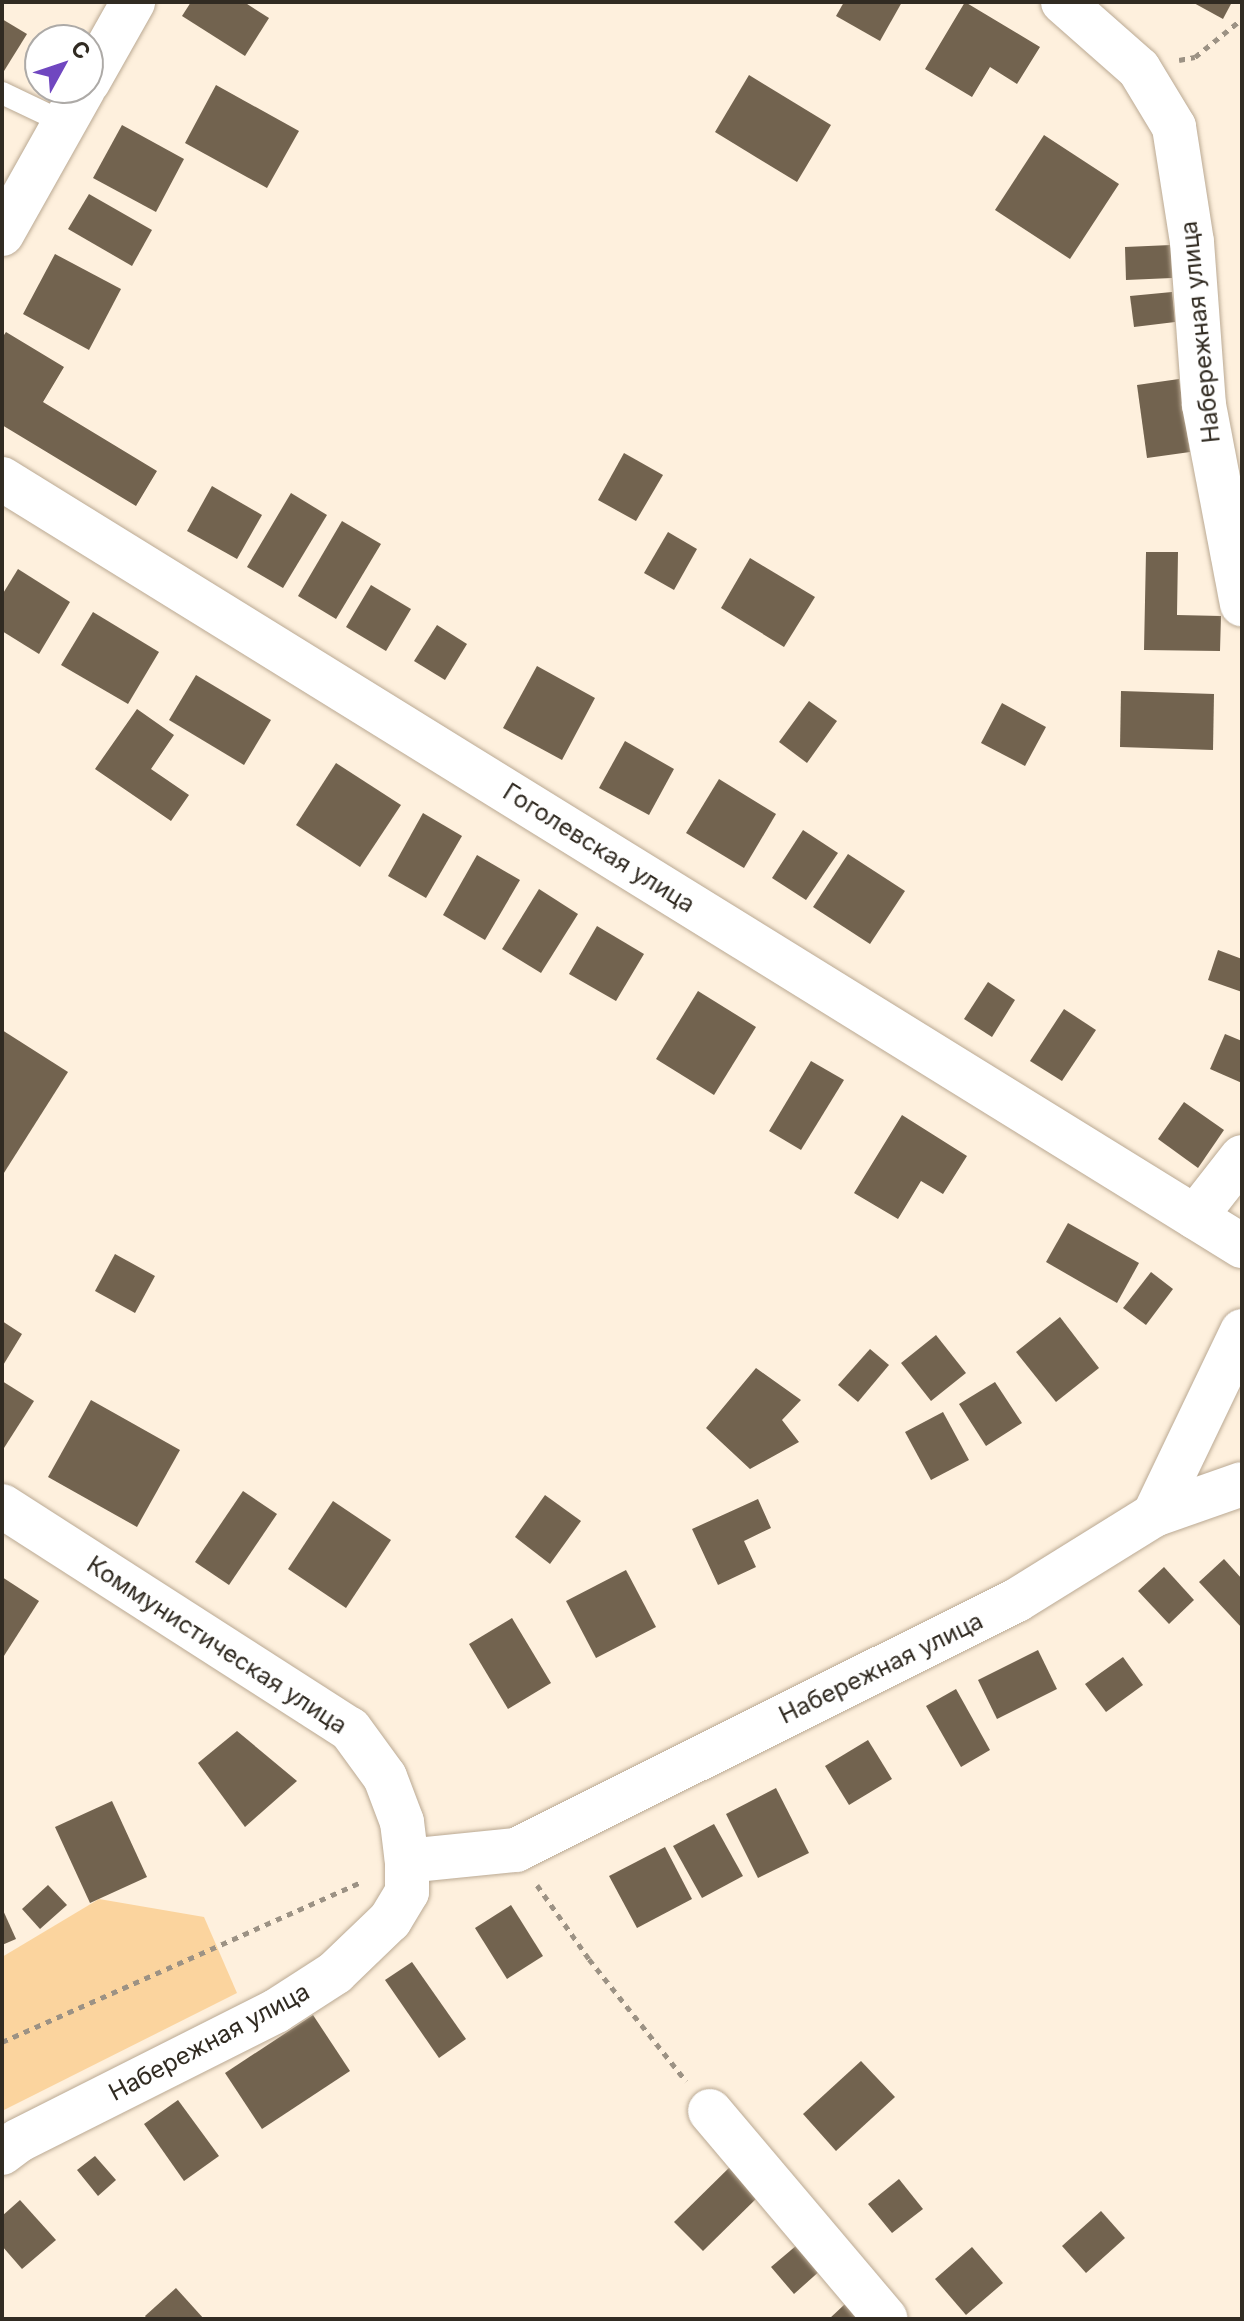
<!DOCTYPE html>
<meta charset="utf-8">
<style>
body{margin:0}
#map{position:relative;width:1244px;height:2321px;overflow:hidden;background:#fef0dd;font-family:Inter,sans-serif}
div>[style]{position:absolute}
.green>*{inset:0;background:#fbd49e}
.building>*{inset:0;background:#72634f}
.path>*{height:5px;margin-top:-2.5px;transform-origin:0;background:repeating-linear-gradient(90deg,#9c9284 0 6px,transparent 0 12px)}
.roads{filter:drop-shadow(0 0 2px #baa993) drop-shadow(0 0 2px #baa993)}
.service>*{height:22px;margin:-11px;padding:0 11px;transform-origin:11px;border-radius:11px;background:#fff}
.minor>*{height:44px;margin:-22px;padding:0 22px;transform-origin:22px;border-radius:22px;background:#fff}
span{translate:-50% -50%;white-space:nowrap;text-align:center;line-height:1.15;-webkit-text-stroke:8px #fff;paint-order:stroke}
.street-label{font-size:24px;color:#312b22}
.frame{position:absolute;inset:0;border:4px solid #312b22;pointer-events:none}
.north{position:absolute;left:24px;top:24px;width:80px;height:80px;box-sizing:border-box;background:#fff;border:2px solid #adaaa7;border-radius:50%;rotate:50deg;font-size:22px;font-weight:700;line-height:32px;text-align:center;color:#312b22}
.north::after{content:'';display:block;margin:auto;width:28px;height:36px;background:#7047c0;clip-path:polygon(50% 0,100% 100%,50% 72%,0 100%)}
</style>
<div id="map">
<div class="green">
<div style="clip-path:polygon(99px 1899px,204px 1917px,237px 1993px,2px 2111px,2px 1957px)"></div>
</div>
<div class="building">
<div style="clip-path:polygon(191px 2px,244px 2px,269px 18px,245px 56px,182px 16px)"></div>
<div style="clip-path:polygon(844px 2px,902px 2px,880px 41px,836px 16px)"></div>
<div style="clip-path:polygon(965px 2px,1040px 47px,1017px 84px,990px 67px,972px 97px,925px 69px)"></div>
<div style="clip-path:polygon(1192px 2px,1232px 2px,1223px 19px)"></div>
<div style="clip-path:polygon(2px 19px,27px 34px,4px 71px,2px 70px)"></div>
<div style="clip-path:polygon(749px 75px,831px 125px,797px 182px,715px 132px)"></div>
<div style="clip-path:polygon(216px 85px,299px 131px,267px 188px,185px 143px)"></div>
<div style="clip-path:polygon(122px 125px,184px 159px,156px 212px,93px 178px)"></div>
<div style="clip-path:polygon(1044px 135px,1119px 184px,1070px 259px,995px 210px)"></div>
<div style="clip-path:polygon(89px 194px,152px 230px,132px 266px,68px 229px)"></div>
<div style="clip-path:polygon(1171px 245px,1172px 278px,1126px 280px,1125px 247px)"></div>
<div style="clip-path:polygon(55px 254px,121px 289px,89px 350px,23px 314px)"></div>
<div style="clip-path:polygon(1172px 292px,1175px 322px,1134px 327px,1130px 296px)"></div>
<div style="clip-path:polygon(6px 332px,64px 367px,43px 402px,157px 471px,136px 506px,2px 425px,2px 338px)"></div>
<div style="clip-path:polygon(1179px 379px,1190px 452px,1147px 458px,1137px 385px)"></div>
<div style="clip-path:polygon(624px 453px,663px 475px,636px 521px,598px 500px)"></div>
<div style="clip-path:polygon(212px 486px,262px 515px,237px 559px,187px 531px)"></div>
<div style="clip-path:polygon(291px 493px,327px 515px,283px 588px,247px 567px)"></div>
<div style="clip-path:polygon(342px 521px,381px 544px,336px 619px,298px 596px)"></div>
<div style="clip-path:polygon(668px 532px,697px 549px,674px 590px,644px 573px)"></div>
<div style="clip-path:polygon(1146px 552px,1178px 552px,1177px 615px,1221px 616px,1220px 651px,1144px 650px)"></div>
<div style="clip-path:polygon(750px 558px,815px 597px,784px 647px,721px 608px)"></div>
<div style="clip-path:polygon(18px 569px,70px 602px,39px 654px,2px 631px,2px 595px)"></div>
<div style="clip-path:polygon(371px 585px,411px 609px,386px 651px,346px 627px)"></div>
<div style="clip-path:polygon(93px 612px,159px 652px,128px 704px,61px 665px)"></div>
<div style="clip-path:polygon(437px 625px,467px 644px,445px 680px,414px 661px)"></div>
<div style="clip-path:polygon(537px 666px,595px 698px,562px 760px,503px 728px)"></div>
<div style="clip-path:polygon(196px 675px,271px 720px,244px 765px,169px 720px)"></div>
<div style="clip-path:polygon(1121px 691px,1214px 694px,1213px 750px,1120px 747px)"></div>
<div style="clip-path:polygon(809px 701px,837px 721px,807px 763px,779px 742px)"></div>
<div style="clip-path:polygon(1002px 703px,1046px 727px,1025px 766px,981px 743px)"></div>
<div style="clip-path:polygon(137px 709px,174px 735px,151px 769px,189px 795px,171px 821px,95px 769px)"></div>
<div style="clip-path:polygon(625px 741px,674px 769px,649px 815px,599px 788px)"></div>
<div style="clip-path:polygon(336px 763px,401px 805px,360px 867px,296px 825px)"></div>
<div style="clip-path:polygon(719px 779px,776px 814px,744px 868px,686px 833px)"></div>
<div style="clip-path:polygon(423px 813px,462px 836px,426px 898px,388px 876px)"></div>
<div style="clip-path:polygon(803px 830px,838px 853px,806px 900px,772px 878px)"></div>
<div style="clip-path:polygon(848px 854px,905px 891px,870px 944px,813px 907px)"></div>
<div style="clip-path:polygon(477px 855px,520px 880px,485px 940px,443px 915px)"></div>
<div style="clip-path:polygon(539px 889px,578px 914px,541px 973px,502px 949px)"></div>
<div style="clip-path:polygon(597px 926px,644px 954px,616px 1001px,569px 974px)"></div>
<div style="clip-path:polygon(1218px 950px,1242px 959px,1242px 992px,1208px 980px)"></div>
<div style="clip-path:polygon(988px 982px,1015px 1000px,992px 1037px,964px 1019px)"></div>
<div style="clip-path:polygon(698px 991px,756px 1027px,714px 1095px,656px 1059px)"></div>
<div style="clip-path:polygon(1064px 1009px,1096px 1030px,1062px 1081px,1030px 1061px)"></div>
<div style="clip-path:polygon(2px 1030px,68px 1072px,2px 1176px)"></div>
<div style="clip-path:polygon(1225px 1034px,1242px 1041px,1242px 1083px,1210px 1069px)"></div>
<div style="clip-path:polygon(811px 1061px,844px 1080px,801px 1150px,769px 1131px)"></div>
<div style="clip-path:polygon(1184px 1102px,1224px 1130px,1198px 1168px,1158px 1139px)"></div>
<div style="clip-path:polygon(902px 1115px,967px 1156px,943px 1194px,921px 1181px,898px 1219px,854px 1193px)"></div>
<div style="clip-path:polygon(1068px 1223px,1139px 1263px,1117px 1303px,1046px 1262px)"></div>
<div style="clip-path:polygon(115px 1254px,155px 1276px,135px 1313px,95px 1291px)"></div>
<div style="clip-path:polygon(1151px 1272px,1173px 1289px,1146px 1325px,1123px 1308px)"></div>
<div style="clip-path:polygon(1060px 1317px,1099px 1368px,1056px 1402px,1016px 1352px)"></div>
<div style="clip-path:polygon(2px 1321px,22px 1334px,2px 1367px)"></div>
<div style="clip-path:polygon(936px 1335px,966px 1373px,931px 1401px,901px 1363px)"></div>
<div style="clip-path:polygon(870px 1349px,889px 1365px,858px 1402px,838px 1385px)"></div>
<div style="clip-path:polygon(756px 1368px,801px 1400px,782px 1420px,799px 1442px,750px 1469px,706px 1428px)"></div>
<div style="clip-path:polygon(2px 1381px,34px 1401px,4px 1448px,2px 1446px)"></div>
<div style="clip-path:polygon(995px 1382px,1022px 1423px,986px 1446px,959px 1404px)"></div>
<div style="clip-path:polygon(91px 1400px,180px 1450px,137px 1527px,48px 1477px)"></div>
<div style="clip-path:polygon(943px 1412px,969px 1460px,931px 1480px,905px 1432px)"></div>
<div style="clip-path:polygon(243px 1491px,277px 1514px,229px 1585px,195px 1562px)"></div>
<div style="clip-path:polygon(545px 1495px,581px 1521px,550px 1564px,515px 1537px)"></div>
<div style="clip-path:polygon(758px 1499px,771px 1528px,744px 1541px,756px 1567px,718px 1585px,692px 1529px)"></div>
<div style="clip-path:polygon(333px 1501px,391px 1540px,346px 1608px,288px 1569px)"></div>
<div style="clip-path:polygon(1224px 1559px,1242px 1579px,1242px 1628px,1199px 1582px)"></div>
<div style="clip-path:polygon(1164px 1567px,1194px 1600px,1169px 1624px,1138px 1591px)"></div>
<div style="clip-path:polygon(626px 1570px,656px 1627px,596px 1658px,566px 1601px)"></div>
<div style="clip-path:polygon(2px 1577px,39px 1601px,2px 1659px)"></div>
<div style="clip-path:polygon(512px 1618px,551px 1683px,508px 1709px,469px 1644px)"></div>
<div style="clip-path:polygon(1038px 1650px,1057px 1689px,997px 1719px,978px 1680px)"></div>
<div style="clip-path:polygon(1123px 1657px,1143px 1685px,1106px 1712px,1085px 1684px)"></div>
<div style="clip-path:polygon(956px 1689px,990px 1750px,961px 1767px,926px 1706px)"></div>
<div style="clip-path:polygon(237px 1731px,297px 1781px,245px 1827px,198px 1763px)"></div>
<div style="clip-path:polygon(868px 1740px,892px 1779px,849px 1805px,825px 1766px)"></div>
<div style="clip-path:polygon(776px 1788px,809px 1853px,758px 1878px,726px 1814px)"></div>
<div style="clip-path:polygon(112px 1801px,147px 1877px,90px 1903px,55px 1827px)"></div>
<div style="clip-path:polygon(714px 1824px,743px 1876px,702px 1898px,673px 1846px)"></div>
<div style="clip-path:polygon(665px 1847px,692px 1899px,637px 1928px,609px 1876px)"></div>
<div style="clip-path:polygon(48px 1885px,67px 1905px,40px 1929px,22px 1909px)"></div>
<div style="clip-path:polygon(511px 1905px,543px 1956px,507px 1979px,475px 1928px)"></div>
<div style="clip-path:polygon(2px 1908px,16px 1939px,2px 1945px)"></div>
<div style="clip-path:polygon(412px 1962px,466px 2039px,439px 2058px,385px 1980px)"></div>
<div style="clip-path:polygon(313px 2015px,350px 2071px,262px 2129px,225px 2073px)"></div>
<div style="clip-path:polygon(861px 2061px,895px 2097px,836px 2151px,803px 2114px)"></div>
<div style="clip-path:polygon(178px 2100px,219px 2156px,184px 2181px,144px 2124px)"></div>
<div style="clip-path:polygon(95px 2156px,116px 2180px,98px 2196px,77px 2170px)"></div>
<div style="clip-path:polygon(738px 2159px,767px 2188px,703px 2251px,674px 2222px)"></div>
<div style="clip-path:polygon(899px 2179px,923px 2209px,892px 2233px,868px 2204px)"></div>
<div style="clip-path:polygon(20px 2200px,56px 2240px,22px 2269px,2px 2246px,2px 2216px)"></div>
<div style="clip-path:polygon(1101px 2211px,1125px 2238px,1086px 2273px,1062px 2246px)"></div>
<div style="clip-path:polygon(810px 2234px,832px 2260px,794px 2294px,771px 2267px)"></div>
<div style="clip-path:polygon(972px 2247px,1003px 2283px,966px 2315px,935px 2279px)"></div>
<div style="clip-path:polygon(176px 2288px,204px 2319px,147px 2319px,145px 2316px)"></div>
<div style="clip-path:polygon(860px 2290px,887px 2319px,829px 2319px)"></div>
</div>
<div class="path">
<div style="left:1179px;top:60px;width:16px;rotate:-11deg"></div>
<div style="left:1195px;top:57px;width:60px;rotate:-39deg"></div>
<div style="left:537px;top:1885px;width:90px;rotate:54.9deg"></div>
<div style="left:589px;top:1959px;width:156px;rotate:51.5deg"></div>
<div style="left:2px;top:2042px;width:395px;rotate:-24deg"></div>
</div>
<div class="roads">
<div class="service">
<div style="left:2px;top:93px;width:70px;rotate:25.5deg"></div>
</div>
<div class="minor">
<div style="left:1063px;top:2px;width:101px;rotate:41.4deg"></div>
<div style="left:1139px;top:69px;width:68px;rotate:58.9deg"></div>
<div style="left:1174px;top:127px;width:116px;rotate:81.1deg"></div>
<div style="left:1192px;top:242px;width:163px;rotate:85.8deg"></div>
<div style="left:1204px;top:405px;width:203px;rotate:79.2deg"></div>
<div style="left:88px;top:82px;width:92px;rotate:-60.6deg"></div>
<div style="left:2px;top:234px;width:167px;rotate:-60.7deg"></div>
<div style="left:2px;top:479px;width:1458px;rotate:31.74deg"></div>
<div style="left:1195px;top:1217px;width:76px;rotate:-51.9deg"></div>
<div style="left:2px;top:1506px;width:413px;rotate:32.7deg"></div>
<div style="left:350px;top:1729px;width:59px;rotate:53.9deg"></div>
<div style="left:385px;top:1777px;width:48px;rotate:69.3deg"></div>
<div style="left:402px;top:1822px;width:39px;rotate:83deg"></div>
<div style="left:407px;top:1861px;width:31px;rotate:90deg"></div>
<div style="left:407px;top:1892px;width:33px;rotate:121deg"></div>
<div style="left:390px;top:1920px;width:76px;rotate:136.1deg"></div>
<div style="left:335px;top:1973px;width:70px;rotate:147.2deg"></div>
<div style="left:276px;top:2011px;width:289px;rotate:153.3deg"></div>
<div style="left:18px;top:2141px;width:20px;rotate:143deg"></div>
<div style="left:1154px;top:1515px;width:93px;rotate:-19.4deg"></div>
<div style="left:407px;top:1861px;width:110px;rotate:-5.8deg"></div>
<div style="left:516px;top:1850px;width:560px;rotate:-26.52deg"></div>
<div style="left:1017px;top:1600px;width:161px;rotate:-31.8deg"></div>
<div style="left:1154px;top:1515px;width:204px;rotate:-64.4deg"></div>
<div style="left:710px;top:2111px;width:272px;rotate:49.8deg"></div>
</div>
</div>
<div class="street-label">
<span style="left:1200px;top:332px;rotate:-96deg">Набережная улица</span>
<span style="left:599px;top:848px;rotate:32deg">Гоголевская улица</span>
<span style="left:217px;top:1645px;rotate:33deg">Коммунистическая улица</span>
<span style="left:881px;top:1668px;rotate:-26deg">Набережная улица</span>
<span style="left:209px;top:2042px;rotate:-28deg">Набережная улица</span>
</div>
<div class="frame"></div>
<div class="north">С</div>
</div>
